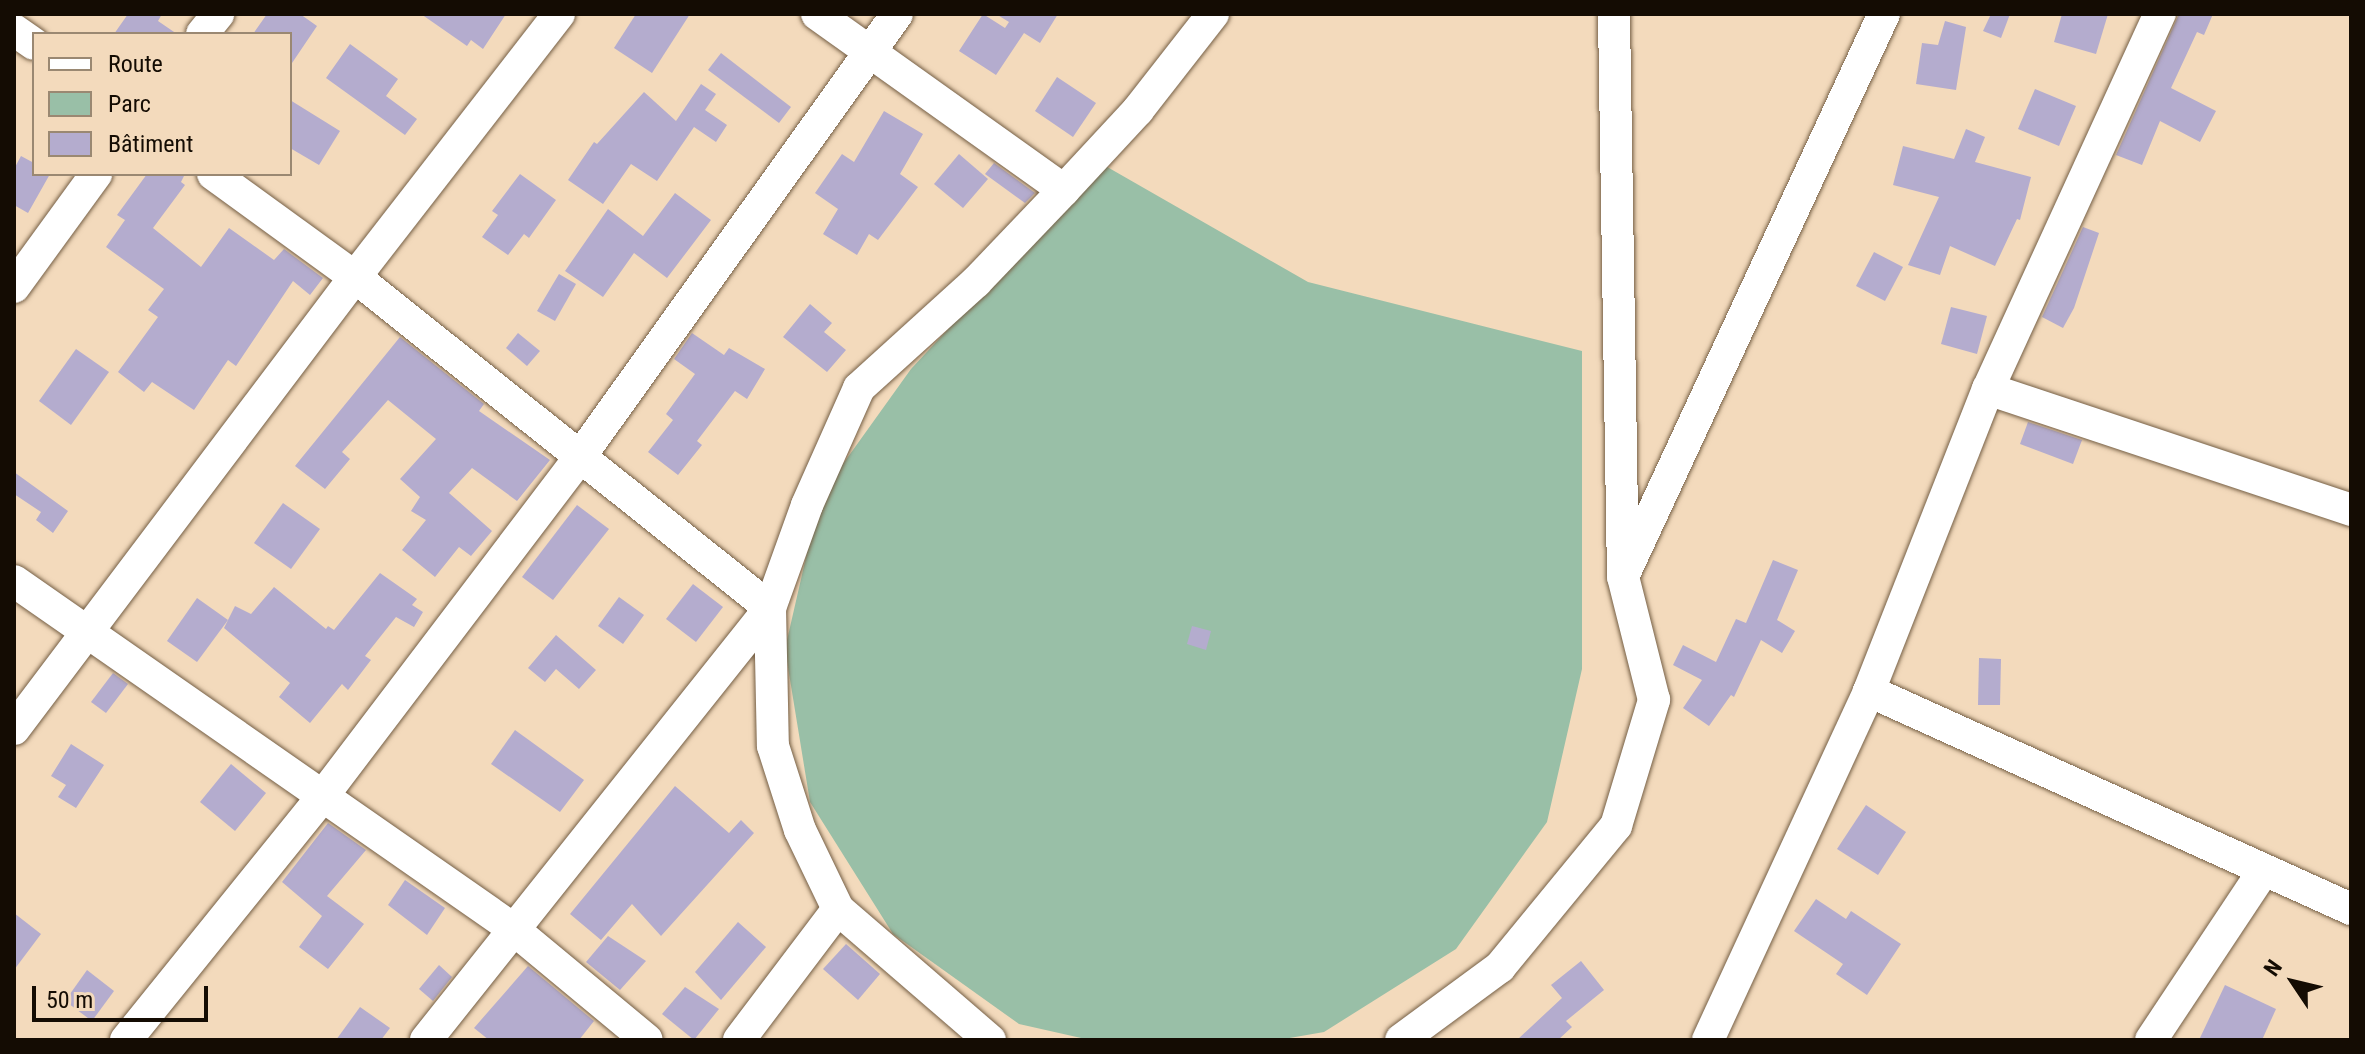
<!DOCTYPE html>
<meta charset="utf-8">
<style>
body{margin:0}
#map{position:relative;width:2365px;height:1054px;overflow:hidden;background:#f3dabc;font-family:"Roboto Condensed",sans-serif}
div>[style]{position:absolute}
.green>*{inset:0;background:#99bfa7}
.building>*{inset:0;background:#b4acce}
.roads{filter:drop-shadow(0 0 2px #755f45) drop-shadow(0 0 2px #755f45)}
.minor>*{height:32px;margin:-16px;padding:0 16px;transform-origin:16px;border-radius:16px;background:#fff}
span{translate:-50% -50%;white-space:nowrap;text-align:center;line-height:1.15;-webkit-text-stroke:6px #f3dabc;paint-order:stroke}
.frame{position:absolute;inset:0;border:16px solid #140c03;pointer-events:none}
.legend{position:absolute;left:32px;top:32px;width:260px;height:144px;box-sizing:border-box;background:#f3dabc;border:2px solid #9a8872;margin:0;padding:10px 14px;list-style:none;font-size:24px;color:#140c03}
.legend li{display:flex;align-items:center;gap:16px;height:40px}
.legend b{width:40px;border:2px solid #9a8872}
.north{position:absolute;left:2253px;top:942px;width:80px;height:80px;-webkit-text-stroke:6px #f3dabc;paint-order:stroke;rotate:305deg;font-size:22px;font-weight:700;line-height:32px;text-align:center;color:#140c03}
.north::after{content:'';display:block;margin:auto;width:28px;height:36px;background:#140c03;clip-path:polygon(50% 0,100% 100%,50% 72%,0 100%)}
.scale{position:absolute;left:32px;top:986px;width:176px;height:36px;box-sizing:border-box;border:4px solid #140c03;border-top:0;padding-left:10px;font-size:24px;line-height:28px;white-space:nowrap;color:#140c03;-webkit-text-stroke:6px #f3dabc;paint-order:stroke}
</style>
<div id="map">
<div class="green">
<div style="clip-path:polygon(1102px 164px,1308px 282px,1582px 351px,1582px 669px,1547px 822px,1456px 949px,1324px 1032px,1278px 1040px,1090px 1040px,1019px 1024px,893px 934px,810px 802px,785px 649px,820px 496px,911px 369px)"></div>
</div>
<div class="building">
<div style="clip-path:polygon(128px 14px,162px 14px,158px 21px,177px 34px,114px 34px)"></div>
<div style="clip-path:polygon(267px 14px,300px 14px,317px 26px,290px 66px,290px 34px,253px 34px)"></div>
<div style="clip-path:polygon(421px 14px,506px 14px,483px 49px,471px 40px,467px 46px)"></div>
<div style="clip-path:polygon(636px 14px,690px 14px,652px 73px,614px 48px)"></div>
<div style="clip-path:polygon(983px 14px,1005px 28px,1009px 22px,996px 14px,1058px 14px,1040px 43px,1024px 33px,996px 75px,959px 51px)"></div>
<div style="clip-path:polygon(1991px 14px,2010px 14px,2001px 38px,1983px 31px)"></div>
<div style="clip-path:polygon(2062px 14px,2108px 14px,2096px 54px,2054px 42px)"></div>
<div style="clip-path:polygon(2179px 14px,2213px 14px,2204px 35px,2197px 32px,2171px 88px,2216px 111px,2200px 142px,2160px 121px,2142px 165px,2116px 155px)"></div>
<div style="clip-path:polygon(1945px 21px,1966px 27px,1956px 90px,1916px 84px,1922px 43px,1938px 45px)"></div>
<div style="clip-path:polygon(350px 44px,398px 79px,386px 96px,417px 119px,405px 135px,326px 78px)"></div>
<div style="clip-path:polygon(721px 53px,791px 107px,779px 123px,708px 70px)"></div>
<div style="clip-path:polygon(1057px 77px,1096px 103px,1073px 137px,1035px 111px)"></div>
<div style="clip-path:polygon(701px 84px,716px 94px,705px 110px,727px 125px,716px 142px,694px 127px,657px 181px,631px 164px,603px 204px,568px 180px,594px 142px,597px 144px,644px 92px,676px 121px)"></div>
<div style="clip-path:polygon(2035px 89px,2076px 106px,2059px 146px,2018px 129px)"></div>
<div style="clip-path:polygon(290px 100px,340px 131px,319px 165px,290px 148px)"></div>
<div style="clip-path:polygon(884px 111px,923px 134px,900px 174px,918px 187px,878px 240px,869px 234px,857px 255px,823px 234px,838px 209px,815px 193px,842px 154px,854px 162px)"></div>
<div style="clip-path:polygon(1966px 129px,1985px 137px,1975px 162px,2031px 177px,2020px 220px,2017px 219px,1995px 266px,1950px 246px,1940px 275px,1908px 265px,1939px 197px,1893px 185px,1903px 146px,1954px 159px)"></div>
<div style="clip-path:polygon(959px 154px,988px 179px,963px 208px,934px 184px)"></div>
<div style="clip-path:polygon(21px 156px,34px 163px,34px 174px,50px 174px,28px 213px,14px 205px,14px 169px)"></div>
<div style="clip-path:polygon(994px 163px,1035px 193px,1025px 203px,985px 174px)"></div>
<div style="clip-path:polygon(147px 174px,185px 174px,181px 182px,185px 185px,153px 228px,201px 267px,229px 228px,274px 260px,284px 249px,323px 278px,310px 295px,293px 281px,236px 366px,228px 360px,194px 410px,152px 382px,144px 392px,118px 372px,158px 317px,148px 310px,164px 289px,106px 247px,125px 220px,117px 215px)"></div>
<div style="clip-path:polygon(520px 174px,556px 200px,529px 238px,524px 234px,508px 255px,482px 237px,498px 215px,492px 211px)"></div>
<div style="clip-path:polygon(675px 193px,711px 220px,667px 278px,634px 253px,603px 297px,565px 271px,608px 209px,643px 236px)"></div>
<div style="clip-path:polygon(2083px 227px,2099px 233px,2074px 308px,2063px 328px,2042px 317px)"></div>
<div style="clip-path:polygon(1874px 252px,1903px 267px,1885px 301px,1856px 286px)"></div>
<div style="clip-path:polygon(559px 274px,576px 284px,555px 321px,537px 311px)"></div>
<div style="clip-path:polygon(810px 304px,832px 323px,824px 332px,846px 350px,827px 372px,783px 337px)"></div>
<div style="clip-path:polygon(1951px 307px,1987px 316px,1977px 354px,1941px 344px)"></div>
<div style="clip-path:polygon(518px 333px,540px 351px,527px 366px,506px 348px)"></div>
<div style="clip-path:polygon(692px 333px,724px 355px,729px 348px,765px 369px,747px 399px,735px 391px,697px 441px,702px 445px,678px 475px,648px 452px,673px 420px,666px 414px,695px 374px,674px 359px)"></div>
<div style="clip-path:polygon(400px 337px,484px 404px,479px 411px,550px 460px,517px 501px,472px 468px,449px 493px,492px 531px,471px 556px,459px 547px,435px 577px,402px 550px,426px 520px,411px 511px,420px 497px,400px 479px,436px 439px,388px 400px,342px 452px,350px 459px,325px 489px,295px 466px)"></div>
<div style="clip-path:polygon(76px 349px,109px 372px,71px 425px,39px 401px)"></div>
<div style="clip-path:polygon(2028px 422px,2082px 440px,2073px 464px,2020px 444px)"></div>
<div style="clip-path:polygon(14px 472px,68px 511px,53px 533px,36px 520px,41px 512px,14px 494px)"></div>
<div style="clip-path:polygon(283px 503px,320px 529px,291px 569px,254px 543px)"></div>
<div style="clip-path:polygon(577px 505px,609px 529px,553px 600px,522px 577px)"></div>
<div style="clip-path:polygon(1773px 560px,1798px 570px,1777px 620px,1795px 631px,1782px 653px,1761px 640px,1734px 697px,1731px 695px,1709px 726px,1683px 708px,1702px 680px,1673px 665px,1683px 645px,1716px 662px,1736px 619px,1746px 623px)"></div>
<div style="clip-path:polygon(380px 573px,417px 599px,412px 605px,423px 612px,414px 627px,396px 617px,365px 656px,371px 660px,348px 690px,342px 684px,310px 723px,279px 697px,290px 683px,224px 628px,235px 606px,251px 614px,274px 587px,326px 629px,328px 626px,334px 630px)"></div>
<div style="clip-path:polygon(693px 584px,723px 607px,696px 642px,666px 619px)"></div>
<div style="clip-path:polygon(619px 597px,644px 615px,623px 644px,598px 626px)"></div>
<div style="clip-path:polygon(197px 598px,228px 620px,197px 662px,167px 641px)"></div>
<div style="clip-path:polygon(1192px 626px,1211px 631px,1206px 650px,1187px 644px)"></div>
<div style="clip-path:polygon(556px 635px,596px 670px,579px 689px,556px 669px,545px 682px,528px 668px)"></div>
<div style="clip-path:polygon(1979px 658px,2001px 659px,2000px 705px,1978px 705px)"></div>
<div style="clip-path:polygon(113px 673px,128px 684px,106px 713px,91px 702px)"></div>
<div style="clip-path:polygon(515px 730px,584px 780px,560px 812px,491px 764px)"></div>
<div style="clip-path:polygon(71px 744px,104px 765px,76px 808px,58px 797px,66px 785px,51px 776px)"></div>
<div style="clip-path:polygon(231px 764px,266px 793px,235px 831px,200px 802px)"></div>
<div style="clip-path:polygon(675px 786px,729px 833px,741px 820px,754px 833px,661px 936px,632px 904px,601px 940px,570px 914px)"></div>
<div style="clip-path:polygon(1866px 805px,1906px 832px,1878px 875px,1837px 849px)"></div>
<div style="clip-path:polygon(328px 823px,366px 850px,327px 896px,364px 924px,328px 969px,299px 947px,322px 916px,282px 882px)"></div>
<div style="clip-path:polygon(405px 880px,445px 908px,427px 935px,388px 905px)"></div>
<div style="clip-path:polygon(1816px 899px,1846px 919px,1851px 911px,1901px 944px,1867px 995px,1836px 974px,1843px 964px,1794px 931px)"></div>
<div style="clip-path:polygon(14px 913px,41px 934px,14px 970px)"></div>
<div style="clip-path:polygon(738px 922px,766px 947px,721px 1000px,695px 972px)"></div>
<div style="clip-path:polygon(608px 936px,646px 961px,620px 990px,586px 962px)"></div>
<div style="clip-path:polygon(846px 944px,880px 974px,858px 1000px,823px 969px)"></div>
<div style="clip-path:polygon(1581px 961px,1604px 990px,1566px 1021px,1572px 1027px,1558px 1040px,1517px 1040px,1562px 998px,1551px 985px)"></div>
<div style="clip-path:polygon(439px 965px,452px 977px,433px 1001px,419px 989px)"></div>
<div style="clip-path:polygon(528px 966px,594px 1021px,579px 1040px,489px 1040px,474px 1028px)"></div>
<div style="clip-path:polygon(87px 970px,114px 991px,92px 1021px,65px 1001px)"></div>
<div style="clip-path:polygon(2225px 985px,2276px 1009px,2262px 1040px,2199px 1040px)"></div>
<div style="clip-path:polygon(685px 987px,719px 1009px,694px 1040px,662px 1014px)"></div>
<div style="clip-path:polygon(360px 1007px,390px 1028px,381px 1040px,336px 1040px)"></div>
</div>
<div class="roads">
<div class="minor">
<div style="left:817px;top:14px;width:303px;rotate:35.5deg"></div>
<div style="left:14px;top:30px;width:24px;rotate:35deg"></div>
<div style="left:202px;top:34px;width:26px;rotate:-51deg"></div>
<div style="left:213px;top:174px;width:175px;rotate:36deg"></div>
<div style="left:355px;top:277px;width:531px;rotate:38.58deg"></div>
<div style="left:770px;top:608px;width:138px;rotate:88.8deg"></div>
<div style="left:773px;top:746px;width:88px;rotate:72.2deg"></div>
<div style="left:800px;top:830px;width:88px;rotate:64.3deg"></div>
<div style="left:838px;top:909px;width:201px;rotate:40.8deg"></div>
<div style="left:14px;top:287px;width:140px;rotate:-54deg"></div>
<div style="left:1988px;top:389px;width:383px;rotate:18.4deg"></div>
<div style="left:1626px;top:570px;width:613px;rotate:-65.11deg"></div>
<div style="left:14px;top:581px;width:607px;rotate:34.87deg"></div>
<div style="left:512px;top:928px;width:175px;rotate:39.7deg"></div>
<div style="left:1869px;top:691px;width:529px;rotate:24.34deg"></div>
<div style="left:14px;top:729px;width:566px;rotate:-52.97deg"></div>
<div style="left:355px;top:277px;width:333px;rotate:-52.2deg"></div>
<div style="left:126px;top:1040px;width:312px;rotate:-51.1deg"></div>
<div style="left:322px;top:797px;width:430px;rotate:-52.8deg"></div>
<div style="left:582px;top:454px;width:541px;rotate:-54.4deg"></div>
<div style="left:426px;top:1040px;width:552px;rotate:-51.47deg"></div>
<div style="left:770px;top:608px;width:109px;rotate:-70.2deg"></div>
<div style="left:807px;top:505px;width:128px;rotate:-66deg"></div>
<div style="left:859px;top:388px;width:158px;rotate:-42.2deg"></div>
<div style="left:976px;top:282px;width:127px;rotate:-46.3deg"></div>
<div style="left:1064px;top:190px;width:109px;rotate:-47.2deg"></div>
<div style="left:1138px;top:110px;width:122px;rotate:-52deg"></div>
<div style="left:739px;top:1040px;width:164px;rotate:-52.9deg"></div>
<div style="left:1401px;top:1040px;width:123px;rotate:-36.4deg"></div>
<div style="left:1500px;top:967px;width:183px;rotate:-50.6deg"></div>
<div style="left:1616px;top:826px;width:132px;rotate:-73.2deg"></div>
<div style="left:1654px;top:700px;width:127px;rotate:-104.1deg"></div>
<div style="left:1623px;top:577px;width:563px;rotate:-90.92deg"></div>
<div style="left:1708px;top:1040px;width:384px;rotate:-65.2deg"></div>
<div style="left:1869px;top:691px;width:325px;rotate:-68.5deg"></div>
<div style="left:1988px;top:389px;width:413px;rotate:-65.4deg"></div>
<div style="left:2151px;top:1040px;width:204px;rotate:-56.4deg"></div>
</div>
</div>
<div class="frame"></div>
<ul class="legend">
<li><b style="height:10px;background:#fff"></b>Route</li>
<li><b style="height:22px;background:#99bfa7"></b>Parc</li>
<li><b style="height:22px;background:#b4acce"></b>Bâtiment</li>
</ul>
<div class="north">N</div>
<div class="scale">50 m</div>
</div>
